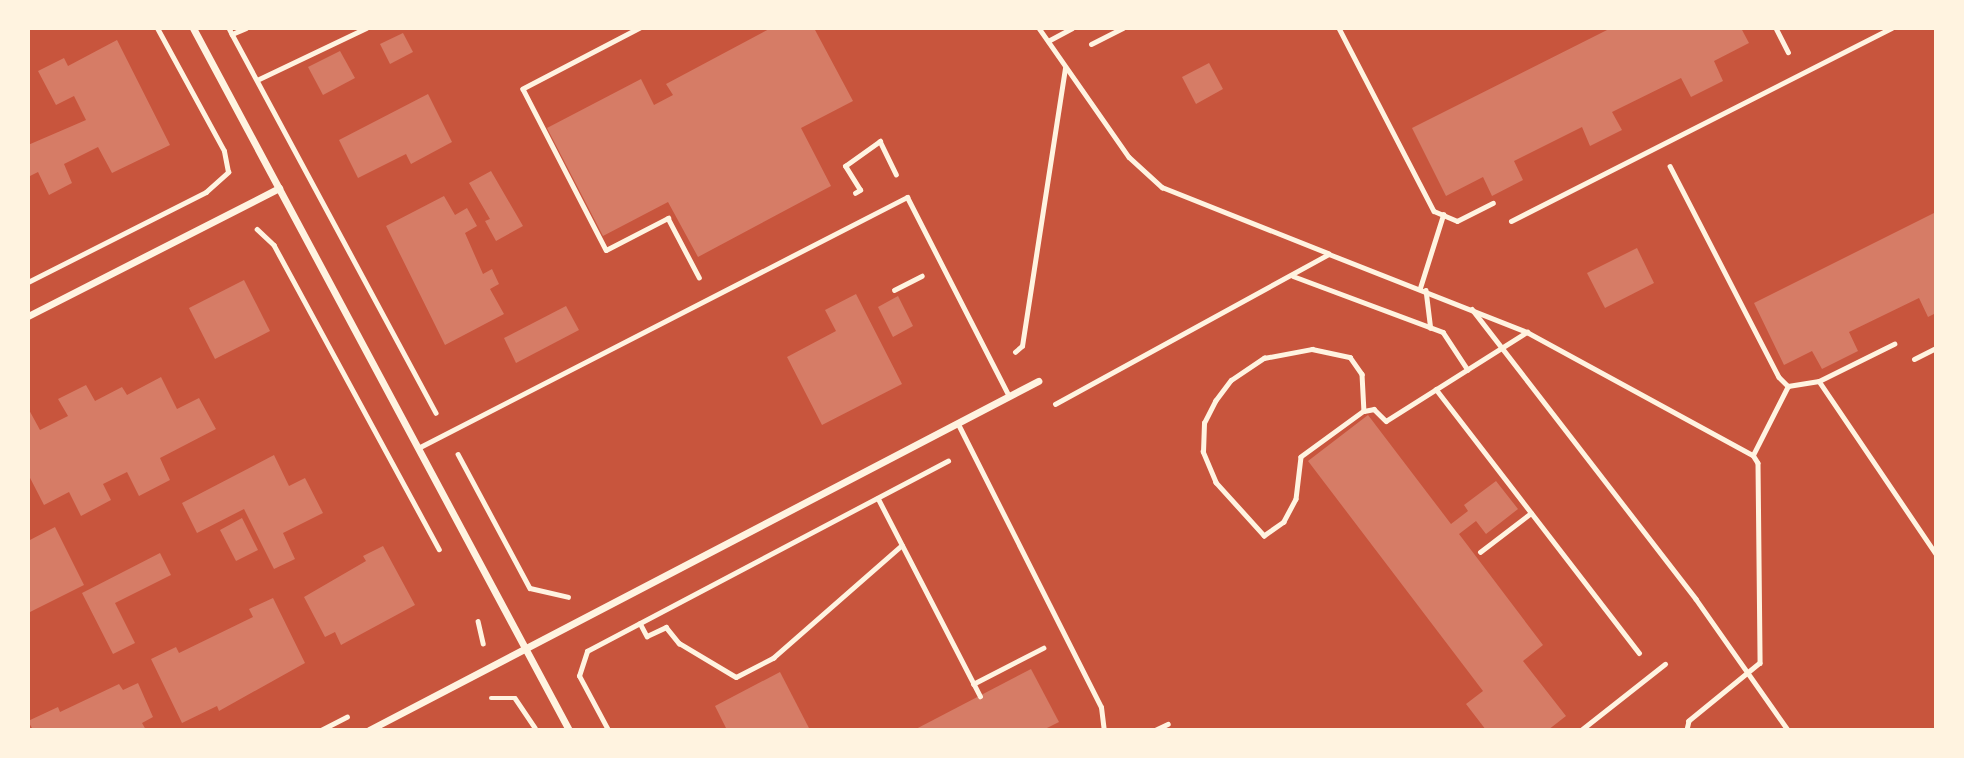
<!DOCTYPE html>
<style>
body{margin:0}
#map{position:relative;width:1964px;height:758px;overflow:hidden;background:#c8553d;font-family:Inter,sans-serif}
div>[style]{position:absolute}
.building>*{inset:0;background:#d67c66}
.path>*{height:4.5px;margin:-2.25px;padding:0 2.25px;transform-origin:2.25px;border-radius:2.25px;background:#fff3e0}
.service>*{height:5px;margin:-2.5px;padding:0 2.5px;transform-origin:2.5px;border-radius:2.5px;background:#fff3e0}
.minor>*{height:7px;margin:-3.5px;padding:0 3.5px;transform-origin:3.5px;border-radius:3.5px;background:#fff3e0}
span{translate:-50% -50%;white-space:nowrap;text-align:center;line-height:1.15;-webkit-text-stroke:7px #fff3e0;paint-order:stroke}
.frame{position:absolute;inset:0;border:30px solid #fff3e0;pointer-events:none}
</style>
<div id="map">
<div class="building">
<div style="clip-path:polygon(771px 28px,814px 28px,853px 101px,801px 128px,831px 186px,698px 257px,668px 202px,603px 236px,547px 128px,641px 79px,654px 105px,673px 95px,666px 84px)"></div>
<div style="clip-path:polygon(1611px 28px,1741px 28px,1749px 43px,1714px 61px,1723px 81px,1691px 97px,1681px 78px,1612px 112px,1622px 130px,1590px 146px,1582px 127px,1514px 161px,1523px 180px,1492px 196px,1483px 177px,1446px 196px,1412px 128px)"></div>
<div style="clip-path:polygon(403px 33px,413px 52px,390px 64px,380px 44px)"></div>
<div style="clip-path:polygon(117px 40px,170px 145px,112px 173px,98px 147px,64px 164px,72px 183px,49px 195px,38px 172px,28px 177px,28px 145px,86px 120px,74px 96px,56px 105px,38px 71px,64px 58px,68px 66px)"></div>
<div style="clip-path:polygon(340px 51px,355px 78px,323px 95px,308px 67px)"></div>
<div style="clip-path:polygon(1209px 63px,1223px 89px,1196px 104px,1182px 77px)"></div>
<div style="clip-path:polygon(428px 94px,452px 142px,411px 164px,406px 154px,358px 178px,339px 140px)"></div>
<div style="clip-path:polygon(491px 171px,523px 226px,496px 241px,485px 221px,490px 219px,469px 183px)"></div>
<div style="clip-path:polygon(444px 196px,455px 215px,467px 208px,477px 226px,465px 233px,483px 274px,492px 269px,499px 284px,490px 289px,504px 314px,445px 345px,386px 226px)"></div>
<div style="clip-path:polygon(1936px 212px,1936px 313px,1928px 317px,1919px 298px,1849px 332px,1858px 351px,1822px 369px,1812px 351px,1784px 365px,1754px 303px)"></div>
<div style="clip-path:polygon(1637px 248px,1654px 283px,1605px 308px,1587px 273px)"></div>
<div style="clip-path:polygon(244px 280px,270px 331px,215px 359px,189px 308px)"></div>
<div style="clip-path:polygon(856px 294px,902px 384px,822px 425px,787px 357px,836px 331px,825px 310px)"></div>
<div style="clip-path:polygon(898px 296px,913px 326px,893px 337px,878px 307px)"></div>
<div style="clip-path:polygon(566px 306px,579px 330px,516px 363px,504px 338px)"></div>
<div style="clip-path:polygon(161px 377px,177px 409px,199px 398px,216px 429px,160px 458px,170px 480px,139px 496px,127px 472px,103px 484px,111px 500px,81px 516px,69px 492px,44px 505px,28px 474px,28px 408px,40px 430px,68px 416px,58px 399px,86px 385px,95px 401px,122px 387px,127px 395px)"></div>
<div style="clip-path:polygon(1368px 415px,1451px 524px,1468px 511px,1464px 505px,1496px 481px,1518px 509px,1486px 534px,1476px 521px,1459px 534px,1543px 645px,1523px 661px,1566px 716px,1548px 730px,1486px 730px,1466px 704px,1483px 691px,1308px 461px)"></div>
<div style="clip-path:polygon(274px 455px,289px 486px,305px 478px,323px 513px,283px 533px,295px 559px,274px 569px,244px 509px,197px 533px,182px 503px)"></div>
<div style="clip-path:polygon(242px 518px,258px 550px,236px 561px,220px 530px)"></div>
<div style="clip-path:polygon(55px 527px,84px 585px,28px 613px,28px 541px)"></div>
<div style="clip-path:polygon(383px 546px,415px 605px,341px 645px,335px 632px,325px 637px,304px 597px,366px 561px,363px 556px)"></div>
<div style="clip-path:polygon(160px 553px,171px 575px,115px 603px,135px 643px,113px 654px,82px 593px)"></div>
<div style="clip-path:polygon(273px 598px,305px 663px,219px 711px,217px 706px,182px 723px,151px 659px,176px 647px,179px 653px,253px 617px,249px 609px)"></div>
<div style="clip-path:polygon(1031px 669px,1059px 722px,1043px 730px,914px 730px)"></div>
<div style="clip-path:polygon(780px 672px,810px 730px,727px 730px,715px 706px)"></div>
<div style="clip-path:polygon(138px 683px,153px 717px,142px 723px,146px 730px,33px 730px,28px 721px,58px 707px,60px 712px,119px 684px,123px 690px)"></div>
</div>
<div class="path">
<div style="left:229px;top:28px;width:7px;rotate:63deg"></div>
<div style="left:232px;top:34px;width:15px;rotate:-23deg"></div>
<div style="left:640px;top:28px;width:132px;rotate:152.5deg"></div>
<div style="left:523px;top:89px;width:181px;rotate:62.7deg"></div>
<div style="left:606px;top:250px;width:70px;rotate:-27.3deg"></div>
<div style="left:668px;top:218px;width:67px;rotate:62.3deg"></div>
<div style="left:1039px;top:28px;width:157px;rotate:55.1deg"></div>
<div style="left:1129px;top:157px;width:45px;rotate:42.3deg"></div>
<div style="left:1162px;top:187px;width:179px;rotate:21.7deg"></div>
<div style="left:1339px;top:28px;width:206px;rotate:62.6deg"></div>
<div style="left:1434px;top:211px;width:25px;rotate:23deg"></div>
<div style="left:1457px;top:221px;width:40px;rotate:-26.6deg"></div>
<div style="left:1776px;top:28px;width:27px;rotate:63deg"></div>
<div style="left:232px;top:34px;width:430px;rotate:61.7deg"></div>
<div style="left:1048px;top:41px;width:27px;rotate:-28deg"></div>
<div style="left:257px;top:80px;width:121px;rotate:-25.5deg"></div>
<div style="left:1670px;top:166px;width:237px;rotate:62.7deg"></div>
<div style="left:1779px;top:377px;width:13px;rotate:45deg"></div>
<div style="left:1788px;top:386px;width:31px;rotate:-9deg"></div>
<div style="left:1819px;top:381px;width:84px;rotate:-26.3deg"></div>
<div style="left:855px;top:193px;width:6px;rotate:-31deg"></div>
<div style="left:860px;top:190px;width:28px;rotate:-122deg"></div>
<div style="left:845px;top:166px;width:43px;rotate:-35.5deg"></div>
<div style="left:880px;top:141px;width:37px;rotate:64deg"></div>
<div style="left:257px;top:229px;width:23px;rotate:43deg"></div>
<div style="left:274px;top:245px;width:346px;rotate:61.5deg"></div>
<div style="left:1293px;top:276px;width:160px;rotate:20.5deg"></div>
<div style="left:1443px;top:332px;width:45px;rotate:56.7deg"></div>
<div style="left:28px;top:282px;width:199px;rotate:-26.8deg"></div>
<div style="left:206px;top:192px;width:30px;rotate:-42deg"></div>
<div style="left:228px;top:172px;width:21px;rotate:-101deg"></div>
<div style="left:224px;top:151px;width:140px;rotate:-118.6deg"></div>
<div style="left:1420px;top:288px;width:77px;rotate:-72.5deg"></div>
<div style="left:894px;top:290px;width:31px;rotate:-27deg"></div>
<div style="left:1426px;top:290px;width:38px;rotate:83deg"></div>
<div style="left:1472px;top:309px;width:366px;rotate:52.3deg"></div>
<div style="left:1696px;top:599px;width:160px;rotate:54.9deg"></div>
<div style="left:1015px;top:352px;width:9px;rotate:-41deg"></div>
<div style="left:1022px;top:346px;width:281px;rotate:-81.2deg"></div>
<div style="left:1819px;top:381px;width:209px;rotate:55.9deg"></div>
<div style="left:1436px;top:389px;width:333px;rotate:52.4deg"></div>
<div style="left:1055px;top:404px;width:312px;rotate:-28.7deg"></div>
<div style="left:1329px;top:254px;width:213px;rotate:21.5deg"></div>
<div style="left:1527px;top:332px;width:257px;rotate:28.6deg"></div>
<div style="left:1753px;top:455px;width:9px;rotate:58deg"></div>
<div style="left:1758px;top:463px;width:200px;rotate:89.4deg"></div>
<div style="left:1760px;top:663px;width:92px;rotate:140.8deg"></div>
<div style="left:1689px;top:721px;width:9px;rotate:103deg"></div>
<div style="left:1364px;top:411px;width:78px;rotate:143.9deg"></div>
<div style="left:1301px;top:457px;width:42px;rotate:96.8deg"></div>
<div style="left:1296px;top:499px;width:26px;rotate:118deg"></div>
<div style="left:1284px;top:522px;width:24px;rotate:145deg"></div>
<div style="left:1264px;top:536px;width:72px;rotate:-132.2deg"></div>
<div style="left:1216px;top:483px;width:34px;rotate:-113deg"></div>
<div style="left:1203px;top:452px;width:29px;rotate:-88deg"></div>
<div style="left:1204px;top:423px;width:25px;rotate:-63deg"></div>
<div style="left:1215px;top:401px;width:26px;rotate:-53deg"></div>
<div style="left:1231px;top:380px;width:40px;rotate:-34deg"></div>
<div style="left:1264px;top:358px;width:49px;rotate:-10.6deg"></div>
<div style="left:1312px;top:349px;width:39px;rotate:12deg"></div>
<div style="left:1350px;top:357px;width:21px;rotate:55deg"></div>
<div style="left:1362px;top:374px;width:37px;rotate:87deg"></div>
<div style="left:1364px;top:411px;width:10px;rotate:-11deg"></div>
<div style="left:1374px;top:409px;width:17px;rotate:45deg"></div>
<div style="left:1386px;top:421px;width:167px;rotate:-32.3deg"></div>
<div style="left:458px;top:454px;width:152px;rotate:61.8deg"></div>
<div style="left:530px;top:588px;width:39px;rotate:13deg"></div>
<div style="left:1753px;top:455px;width:77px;rotate:-63.1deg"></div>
<div style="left:878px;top:498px;width:223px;rotate:62.7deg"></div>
<div style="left:1480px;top:552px;width:64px;rotate:-37.4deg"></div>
<div style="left:478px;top:621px;width:23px;rotate:77deg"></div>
<div style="left:640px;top:623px;width:15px;rotate:62deg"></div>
<div style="left:647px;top:636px;width:21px;rotate:-25deg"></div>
<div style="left:666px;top:627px;width:21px;rotate:51deg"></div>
<div style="left:679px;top:643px;width:66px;rotate:30.8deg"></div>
<div style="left:736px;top:677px;width:42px;rotate:-27.2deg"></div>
<div style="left:773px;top:658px;width:171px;rotate:-41.2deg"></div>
<div style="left:973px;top:684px;width:79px;rotate:-27.2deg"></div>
<div style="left:491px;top:698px;width:24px"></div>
<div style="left:515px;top:698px;width:36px;rotate:56deg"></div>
<div style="left:321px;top:730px;width:29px;rotate:-27deg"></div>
<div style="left:608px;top:730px;width:61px;rotate:-118.2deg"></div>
<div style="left:579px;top:676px;width:26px;rotate:-72deg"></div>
<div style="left:587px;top:651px;width:408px;rotate:-27.8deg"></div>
<div style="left:1155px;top:730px;width:14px;rotate:-25deg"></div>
</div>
<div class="service">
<div style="left:1091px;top:44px;width:36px;rotate:-27deg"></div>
<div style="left:1511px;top:221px;width:427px;rotate:-26.9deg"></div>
<div style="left:1914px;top:359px;width:25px;rotate:-27deg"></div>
<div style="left:958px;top:424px;width:317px;rotate:63.2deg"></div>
<div style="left:1101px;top:707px;width:23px;rotate:83deg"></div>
<div style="left:418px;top:448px;width:550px;rotate:-27.17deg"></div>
<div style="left:907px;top:197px;width:224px;rotate:62.9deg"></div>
<div style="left:1581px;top:730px;width:107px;rotate:-38.2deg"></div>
</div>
<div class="minor">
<div style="left:193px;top:28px;width:796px;rotate:61.83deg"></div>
<div style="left:28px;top:316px;width:282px;rotate:-27deg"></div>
<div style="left:369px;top:730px;width:755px;rotate:-27.55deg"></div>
</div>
<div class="frame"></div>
</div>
